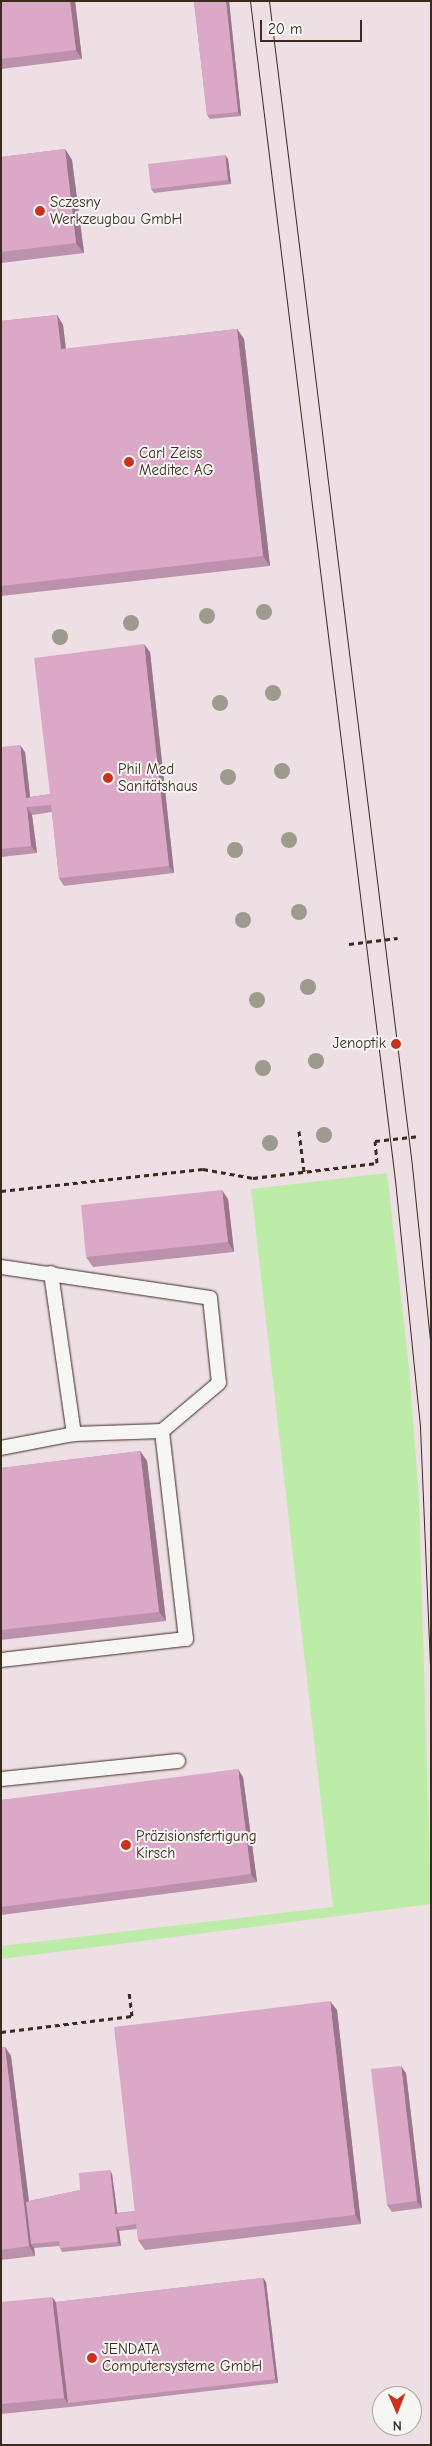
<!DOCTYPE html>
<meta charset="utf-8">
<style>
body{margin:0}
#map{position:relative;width:432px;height:2446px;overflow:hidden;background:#f6f6f2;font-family:"Comic Neue",sans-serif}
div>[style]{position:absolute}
.built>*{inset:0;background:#eedfe5}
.green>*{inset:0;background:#bdeba8}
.path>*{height:3px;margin-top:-1.5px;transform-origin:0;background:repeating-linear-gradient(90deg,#3b2a1e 0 5px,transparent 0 9px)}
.roads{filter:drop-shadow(0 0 1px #3b2a1e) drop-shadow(0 0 1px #3b2a1e)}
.lane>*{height:14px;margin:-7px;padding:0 7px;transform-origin:7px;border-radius:7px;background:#f6f6f2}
.tram>*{height:1px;margin:-0.5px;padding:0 0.5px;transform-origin:0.5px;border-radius:0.5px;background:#3b2a1e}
.trees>*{width:16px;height:16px;margin:-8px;border-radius:50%;background:#9d9b8d}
.wall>*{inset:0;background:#bc91ab}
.shaded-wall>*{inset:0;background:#99768b}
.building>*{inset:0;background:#dba9c7}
.dots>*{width:14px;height:14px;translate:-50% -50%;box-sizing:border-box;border:2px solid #f6f6f2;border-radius:50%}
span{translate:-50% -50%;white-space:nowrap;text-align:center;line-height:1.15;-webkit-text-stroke:4px #f6f6f2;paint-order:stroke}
.poi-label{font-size:15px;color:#3b2a1e}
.left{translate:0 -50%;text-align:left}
.right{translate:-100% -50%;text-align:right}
.frame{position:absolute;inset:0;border:2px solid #3b2a1e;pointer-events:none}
.north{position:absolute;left:372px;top:2386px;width:50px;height:50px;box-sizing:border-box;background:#f6f6f2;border:1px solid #aba49d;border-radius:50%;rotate:179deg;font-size:14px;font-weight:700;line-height:20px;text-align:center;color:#3b2a1e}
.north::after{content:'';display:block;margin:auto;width:18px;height:22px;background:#c8321e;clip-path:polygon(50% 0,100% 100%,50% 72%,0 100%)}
.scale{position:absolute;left:260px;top:20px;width:102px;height:22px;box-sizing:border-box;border:2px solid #3b2a1e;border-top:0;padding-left:6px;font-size:15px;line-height:18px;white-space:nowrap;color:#3b2a1e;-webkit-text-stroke:4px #f6f6f2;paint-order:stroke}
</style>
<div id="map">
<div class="built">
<div style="clip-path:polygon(evenodd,1px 1px,431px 1px,431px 2445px,1px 2445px,1px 1px,382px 2396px,412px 2396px,412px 2426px,382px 2426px,382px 2396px)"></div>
</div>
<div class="green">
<div style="clip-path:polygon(387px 1173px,409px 1367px,419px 1501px,431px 1904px,1px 1959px,1px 1946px,333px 1907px,251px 1189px)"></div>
</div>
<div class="path">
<div style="left:349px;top:944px;width:49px;rotate:-7deg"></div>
<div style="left:299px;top:1131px;width:41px;rotate:83deg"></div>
<div style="left:1px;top:1191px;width:203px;rotate:-6.2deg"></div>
<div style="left:203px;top:1169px;width:51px;rotate:10.2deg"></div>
<div style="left:253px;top:1178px;width:125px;rotate:-6.9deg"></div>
<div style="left:377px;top:1163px;width:22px;rotate:-95deg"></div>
<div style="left:375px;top:1141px;width:45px;rotate:-6.3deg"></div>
<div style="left:1px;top:2032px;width:132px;rotate:-7deg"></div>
<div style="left:132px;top:2016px;width:26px;rotate:-97deg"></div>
</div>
<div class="roads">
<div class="lane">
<div style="left:1px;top:1267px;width:211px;rotate:8.4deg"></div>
<div style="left:210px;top:1298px;width:85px;rotate:84deg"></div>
<div style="left:219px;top:1383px;width:75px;rotate:139.9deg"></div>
<div style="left:162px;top:1431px;width:88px;rotate:178deg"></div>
<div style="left:74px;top:1434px;width:74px;rotate:169.1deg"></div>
<div style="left:51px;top:1273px;width:163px;rotate:81.9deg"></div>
<div style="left:1px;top:1660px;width:186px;rotate:-6.5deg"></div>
<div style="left:186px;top:1639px;width:209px;rotate:-96.6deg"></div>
<div style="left:1px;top:1779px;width:178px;rotate:-5.8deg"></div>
</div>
</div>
<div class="tram">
<div style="left:250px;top:1px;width:1188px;rotate:82.99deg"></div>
<div style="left:395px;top:1180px;width:248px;rotate:84.2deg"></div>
<div style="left:420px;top:1427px;width:260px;rotate:87.6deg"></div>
<div style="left:269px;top:1px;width:1174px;rotate:83deg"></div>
<div style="left:412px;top:1166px;width:186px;rotate:84.1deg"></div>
</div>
<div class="trees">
<div style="left:264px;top:612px"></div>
<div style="left:207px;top:616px"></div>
<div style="left:131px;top:623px"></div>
<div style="left:60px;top:637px"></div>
<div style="left:273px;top:693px"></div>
<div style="left:220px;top:703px"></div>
<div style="left:282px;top:771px"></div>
<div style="left:228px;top:777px"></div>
<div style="left:289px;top:840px"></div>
<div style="left:235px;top:850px"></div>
<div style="left:299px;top:912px"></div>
<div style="left:243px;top:920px"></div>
<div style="left:308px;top:987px"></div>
<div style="left:257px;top:1000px"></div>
<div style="left:316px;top:1061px"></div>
<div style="left:263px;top:1068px"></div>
<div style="left:324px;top:1135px"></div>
<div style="left:270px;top:1143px"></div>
</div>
<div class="wall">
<div style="clip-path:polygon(1px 1px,75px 1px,82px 59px,1px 69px)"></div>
<div style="clip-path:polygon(194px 1px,229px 1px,241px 116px,210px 119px,207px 115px)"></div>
<div style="clip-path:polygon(65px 149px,72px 160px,84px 253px,1px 263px,1px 157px)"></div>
<div style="clip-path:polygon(228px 159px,231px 184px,154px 193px,151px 189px)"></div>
<div style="clip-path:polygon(57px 315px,63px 325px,66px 349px,237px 329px,244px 339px,270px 566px,1px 596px,1px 321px)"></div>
<div style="clip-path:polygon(150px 652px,174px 873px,64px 886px,59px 878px,52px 812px,32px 815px,37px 853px,1px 857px,1px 747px,25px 752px,30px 797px,50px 794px)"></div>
<div style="clip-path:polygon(228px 1199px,234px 1252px,93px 1267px,86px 1257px)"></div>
<div style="clip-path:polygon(140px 1451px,147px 1461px,166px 1621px,1px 1640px,1px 1468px)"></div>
<div style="clip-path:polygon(243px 1777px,257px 1882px,1px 1915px,1px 1800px)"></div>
<div style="clip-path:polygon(337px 2010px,361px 2224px,145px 2250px,138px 2240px,137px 2229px,119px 2231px,121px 2246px,62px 2252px,59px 2246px,34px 2248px,35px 2256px,1px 2260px,1px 2048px,5px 2047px,11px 2056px,29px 2201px,80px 2190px,112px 2174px,117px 2213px,135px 2211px)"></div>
<div style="clip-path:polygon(406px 2073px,422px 2208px,392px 2212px,387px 2205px)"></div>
<div style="clip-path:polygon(263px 2278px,266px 2282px,278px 2383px,70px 2407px,1px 2414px,1px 2302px,56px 2302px)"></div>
</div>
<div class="shaded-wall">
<div style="clip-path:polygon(70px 1px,75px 1px,82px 59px,76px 50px)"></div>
<div style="clip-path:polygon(226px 1px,229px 1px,241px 116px,238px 112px)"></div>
<div style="clip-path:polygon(65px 149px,72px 160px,84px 253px,76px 243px)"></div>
<div style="clip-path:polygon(225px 155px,228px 159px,231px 184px,228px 180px)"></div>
<div style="clip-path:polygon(57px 315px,63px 325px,67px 359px,61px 349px)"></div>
<div style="clip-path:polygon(237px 329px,244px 339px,270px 566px,263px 556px)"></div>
<div style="clip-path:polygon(144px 644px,150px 652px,174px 873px,169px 866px)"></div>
<div style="clip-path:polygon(20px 745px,25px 752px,31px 805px,26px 798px)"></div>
<div style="clip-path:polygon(27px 807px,32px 815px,37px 853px,31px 846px)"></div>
<div style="clip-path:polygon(222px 1190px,228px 1199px,234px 1252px,228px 1242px)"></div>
<div style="clip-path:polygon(140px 1451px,147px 1461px,166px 1621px,159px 1612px)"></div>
<div style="clip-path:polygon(238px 1769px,243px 1777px,257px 1882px,251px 1874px)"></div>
<div style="clip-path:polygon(330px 2001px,337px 2010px,361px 2224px,355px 2215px)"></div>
<div style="clip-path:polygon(5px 2047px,11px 2056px,34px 2244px,31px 2244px,34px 2248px,35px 2256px,29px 2246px)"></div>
<div style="clip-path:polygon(401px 2066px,406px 2073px,422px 2208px,417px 2201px)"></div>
<div style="clip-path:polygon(110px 2170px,112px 2174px,118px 2218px,115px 2214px)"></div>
<div style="clip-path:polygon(116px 2227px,119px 2231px,121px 2246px,118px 2242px)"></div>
<div style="clip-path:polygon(263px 2278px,266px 2282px,278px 2383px,275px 2379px)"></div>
<div style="clip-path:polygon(52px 2297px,59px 2306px,68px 2403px,64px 2398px)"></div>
</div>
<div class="building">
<div style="clip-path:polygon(1px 1px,70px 1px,76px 50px,1px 59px)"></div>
<div style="clip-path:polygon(194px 1px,226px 1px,238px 112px,207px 115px)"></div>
<div style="clip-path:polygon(65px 149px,76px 243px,1px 252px,1px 157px)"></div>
<div style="clip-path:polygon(225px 155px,228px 180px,151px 189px,148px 164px)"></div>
<div style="clip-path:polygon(57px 315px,61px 349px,237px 329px,263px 556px,1px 586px,1px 321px)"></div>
<div style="clip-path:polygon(144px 644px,169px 866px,59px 878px,51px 805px,27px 807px,31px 846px,1px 849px,1px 747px,20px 745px,26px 798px,50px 794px,34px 658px)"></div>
<div style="clip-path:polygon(222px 1190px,228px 1242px,86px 1257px,81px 1205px)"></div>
<div style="clip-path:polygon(140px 1451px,159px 1612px,1px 1630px,1px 1468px)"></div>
<div style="clip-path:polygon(238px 1769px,251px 1874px,1px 1907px,1px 1800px)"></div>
<div style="clip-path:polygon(330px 2001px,355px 2215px,138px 2240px,114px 2027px)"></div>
<div style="clip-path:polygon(5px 2047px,29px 2246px,1px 2250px,1px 2048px)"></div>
<div style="clip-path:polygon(401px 2066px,417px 2201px,387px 2205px,371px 2069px)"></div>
<div style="clip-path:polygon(110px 2170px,115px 2214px,135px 2211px,136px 2224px,116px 2227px,118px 2242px,60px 2248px,59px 2241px,31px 2244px,26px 2202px,80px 2190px,79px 2173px)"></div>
<div style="clip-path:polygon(263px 2278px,275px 2379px,68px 2403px,56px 2302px)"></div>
<div style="clip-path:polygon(52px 2297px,64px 2398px,1px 2404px,1px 2302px)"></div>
</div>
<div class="dots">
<div style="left:40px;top:211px;background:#c8321e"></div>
<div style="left:129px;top:462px;background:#c8321e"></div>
<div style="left:108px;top:778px;background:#c8321e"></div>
<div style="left:396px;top:1044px;background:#c8321e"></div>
<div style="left:126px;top:1845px;background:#c8321e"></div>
<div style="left:92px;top:2358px;background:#c8321e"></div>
</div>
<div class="poi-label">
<span class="left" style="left:50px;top:211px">Sczesny<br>Werkzeugbau GmbH</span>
<span class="left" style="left:139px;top:462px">Carl Zeiss<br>Meditec AG</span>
<span class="left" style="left:118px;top:778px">Phil Med<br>Sanitätshaus</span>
<span class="right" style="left:386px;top:1044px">Jenoptik</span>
<span class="left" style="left:136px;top:1845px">Präzisionsfertigung<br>Kirsch</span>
<span class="left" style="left:102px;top:2358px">JENDATA<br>Computersysteme GmbH</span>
</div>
<div class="frame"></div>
<div class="north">N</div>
<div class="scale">20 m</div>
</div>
